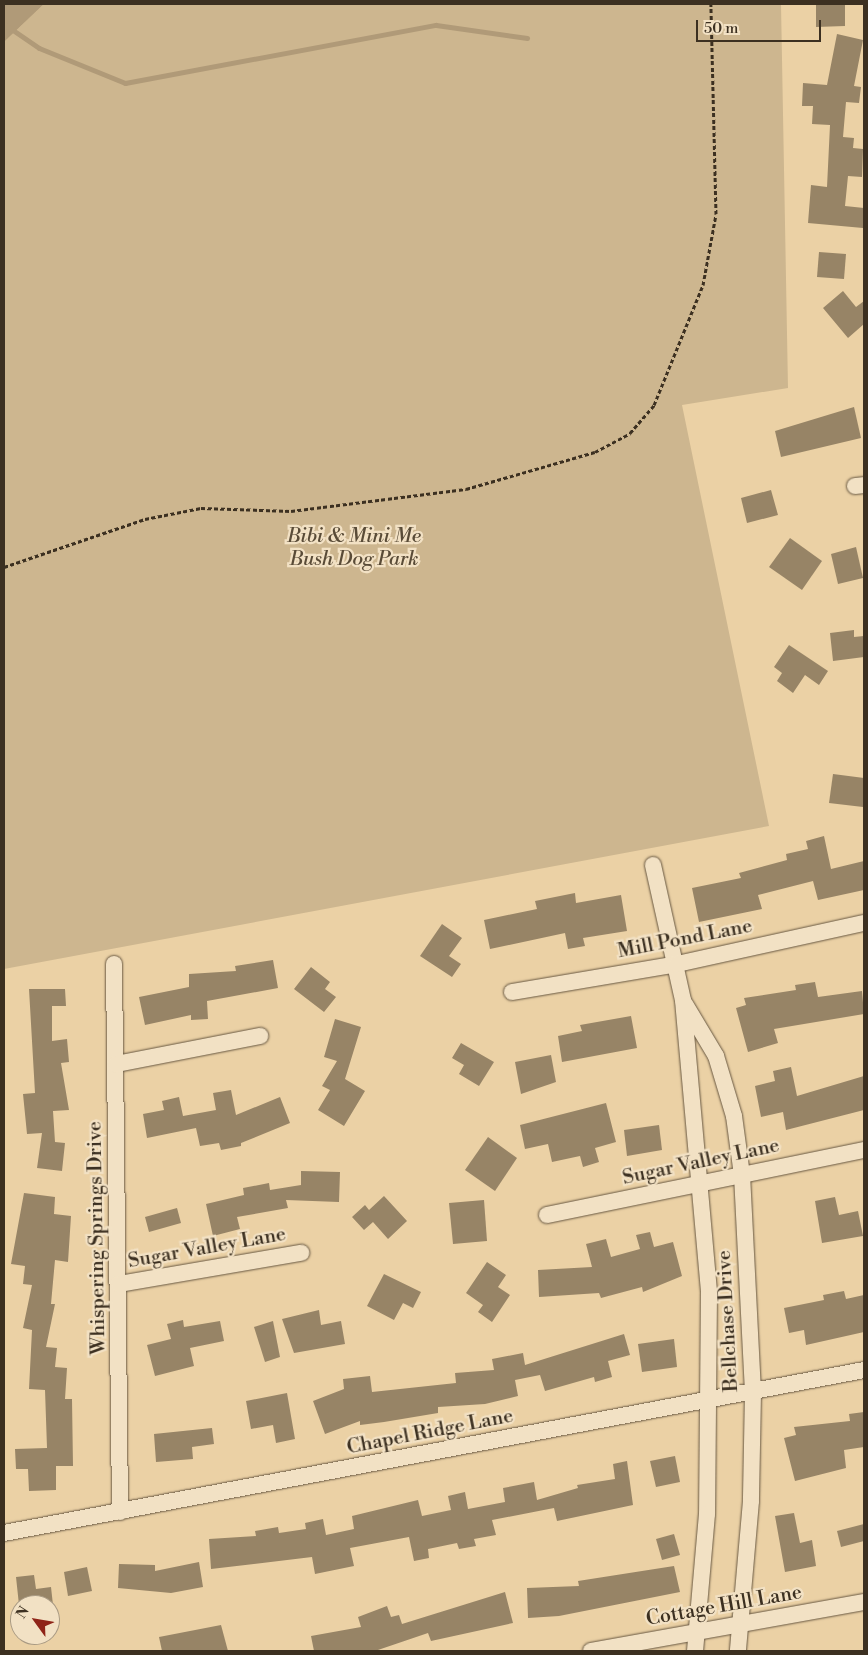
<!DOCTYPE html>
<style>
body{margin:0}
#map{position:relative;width:868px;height:1655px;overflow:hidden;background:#ebd1a5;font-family:"Libre Bodoni",serif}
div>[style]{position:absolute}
.green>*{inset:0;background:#cdb68f}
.water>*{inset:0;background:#b09a78}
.stream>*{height:5px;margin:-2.5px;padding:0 2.5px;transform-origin:2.5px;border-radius:2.5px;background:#b09a78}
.building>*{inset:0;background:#978466}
.path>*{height:3px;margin-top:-1.5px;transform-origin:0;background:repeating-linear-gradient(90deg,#3c3021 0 4px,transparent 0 6.5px)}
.roads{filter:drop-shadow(0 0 1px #685842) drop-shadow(0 0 1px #685842)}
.street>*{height:16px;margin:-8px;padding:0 8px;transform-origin:8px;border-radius:8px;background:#f2e1c4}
span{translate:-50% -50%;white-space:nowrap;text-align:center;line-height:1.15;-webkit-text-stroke:4.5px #f2e1c4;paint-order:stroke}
.park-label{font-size:20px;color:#594b37;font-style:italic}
.street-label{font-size:20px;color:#3c3021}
.frame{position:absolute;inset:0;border:5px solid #3c3021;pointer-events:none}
.north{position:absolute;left:10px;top:1595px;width:50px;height:50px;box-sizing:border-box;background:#f2e1c4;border:1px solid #a99a83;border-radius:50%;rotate:302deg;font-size:14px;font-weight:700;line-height:20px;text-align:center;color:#3c3021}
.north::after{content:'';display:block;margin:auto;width:18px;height:22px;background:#8f2418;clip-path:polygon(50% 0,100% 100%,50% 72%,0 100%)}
.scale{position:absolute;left:696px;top:20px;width:125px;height:22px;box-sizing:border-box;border:2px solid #3c3021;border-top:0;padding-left:6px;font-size:15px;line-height:18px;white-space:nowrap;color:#3c3021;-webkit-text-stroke:4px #f2e1c4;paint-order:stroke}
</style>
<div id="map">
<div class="green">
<div style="clip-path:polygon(44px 4px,781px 4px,788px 388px,682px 405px,769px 826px,4px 969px,4px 42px)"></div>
</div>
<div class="water">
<div style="clip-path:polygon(4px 4px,44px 4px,4px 42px)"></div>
</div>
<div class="stream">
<div style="left:4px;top:24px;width:42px;rotate:34.4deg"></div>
<div style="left:39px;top:48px;width:93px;rotate:22.1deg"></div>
<div style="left:125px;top:83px;width:316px;rotate:-10.6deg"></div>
<div style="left:436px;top:25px;width:92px;rotate:8.1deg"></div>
</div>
<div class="building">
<div style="clip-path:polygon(816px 4px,845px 4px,845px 26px,816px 27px)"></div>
<div style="clip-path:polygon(837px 34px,863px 40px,854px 86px,861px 87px,859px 103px,846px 102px,843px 137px,854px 138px,853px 148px,863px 149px,862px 177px,848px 176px,845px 206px,864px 208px,863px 228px,808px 223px,811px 185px,827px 187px,830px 125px,812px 124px,813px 106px,802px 106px,803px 83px,827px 85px)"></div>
<div style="clip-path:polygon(819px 252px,846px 254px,844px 279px,817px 277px)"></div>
<div style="clip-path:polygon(843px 291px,856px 307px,864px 301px,864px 324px,848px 338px,823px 308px)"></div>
<div style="clip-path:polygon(854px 407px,861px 438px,781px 457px,775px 431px)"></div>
<div style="clip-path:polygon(771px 490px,778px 515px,747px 523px,741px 498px)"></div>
<div style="clip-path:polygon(790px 538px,822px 561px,802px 590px,769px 567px)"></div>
<div style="clip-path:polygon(856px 547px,863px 578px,838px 584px,831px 554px)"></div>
<div style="clip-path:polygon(854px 630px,854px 637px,864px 636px,864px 657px,833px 661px,830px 633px)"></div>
<div style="clip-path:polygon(789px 645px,828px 671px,819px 685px,805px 675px,793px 693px,777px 681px,782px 673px,774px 667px)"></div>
<div style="clip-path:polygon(833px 774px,864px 778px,863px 807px,829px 803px)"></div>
<div style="clip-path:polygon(824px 836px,831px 869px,864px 861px,864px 890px,818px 900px,813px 881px,758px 895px,762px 909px,699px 922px,692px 888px,741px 878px,739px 873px,787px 860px,786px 854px,808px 849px,806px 841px)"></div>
<div style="clip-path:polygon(575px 893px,576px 903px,621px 895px,627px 931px,583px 938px,585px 946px,568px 949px,565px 933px,490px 949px,484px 920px,537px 909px,535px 901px)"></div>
<div style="clip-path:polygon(442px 924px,462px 938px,449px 956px,461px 964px,452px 977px,420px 956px)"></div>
<div style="clip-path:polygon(273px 960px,278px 988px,207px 1001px,208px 1019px,191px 1020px,191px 1015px,145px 1025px,139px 997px,189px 987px,189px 974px,236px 971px,235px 966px)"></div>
<div style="clip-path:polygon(311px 967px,330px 982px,325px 989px,336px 997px,324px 1012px,294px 989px)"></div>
<div style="clip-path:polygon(815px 982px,818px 997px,862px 991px,864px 1014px,774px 1029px,778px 1043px,748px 1052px,736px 1008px,746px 1005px,744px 998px,796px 990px,795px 985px)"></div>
<div style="clip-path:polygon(29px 989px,65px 989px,66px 1006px,52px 1006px,52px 1041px,67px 1039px,69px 1062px,61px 1063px,69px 1110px,53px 1111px,55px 1142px,65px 1143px,62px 1171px,37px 1168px,42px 1133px,27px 1134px,23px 1094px,35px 1093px)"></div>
<div style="clip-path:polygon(631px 1016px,637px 1048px,562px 1062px,558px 1036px,582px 1031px,580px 1025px)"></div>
<div style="clip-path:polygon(335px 1019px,361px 1027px,345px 1079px,365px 1091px,344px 1126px,318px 1110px,330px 1090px,322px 1086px,337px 1061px,324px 1057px)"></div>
<div style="clip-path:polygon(461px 1043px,494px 1062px,479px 1086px,459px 1074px,464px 1065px,452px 1058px)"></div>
<div style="clip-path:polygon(551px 1055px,556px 1082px,521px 1094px,515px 1062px)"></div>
<div style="clip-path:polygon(791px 1067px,797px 1096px,864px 1076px,864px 1110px,786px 1130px,783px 1112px,761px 1117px,755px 1086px,775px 1081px,773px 1071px)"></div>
<div style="clip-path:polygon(231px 1090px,236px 1115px,280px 1097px,290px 1123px,241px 1143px,241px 1146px,221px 1150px,219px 1143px,200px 1146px,196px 1128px,147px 1138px,143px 1114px,164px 1110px,162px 1101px,179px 1097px,183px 1116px,216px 1110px,213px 1093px)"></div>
<div style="clip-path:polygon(606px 1103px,616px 1142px,595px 1148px,599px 1162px,583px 1167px,580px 1156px,552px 1162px,548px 1144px,525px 1149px,520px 1125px)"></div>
<div style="clip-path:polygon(659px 1125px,662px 1150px,627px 1156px,624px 1130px)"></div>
<div style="clip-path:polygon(488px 1137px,517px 1158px,495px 1191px,465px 1170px)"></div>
<div style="clip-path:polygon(301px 1171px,340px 1172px,339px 1202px,286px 1200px,288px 1208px,237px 1217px,240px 1229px,213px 1236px,206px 1204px,244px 1195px,243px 1188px,269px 1183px,270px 1190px,301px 1185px)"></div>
<div style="clip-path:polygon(24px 1193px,55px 1197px,54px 1214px,71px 1216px,68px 1262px,55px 1260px,51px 1304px,55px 1304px,46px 1347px,57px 1348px,55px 1367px,67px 1368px,65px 1399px,72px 1399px,73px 1466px,56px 1466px,56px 1490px,29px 1491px,28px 1469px,16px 1469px,15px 1449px,47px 1448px,45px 1390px,29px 1389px,32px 1330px,23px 1328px,32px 1285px,23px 1284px,25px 1266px,11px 1264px)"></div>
<div style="clip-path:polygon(384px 1196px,407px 1221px,388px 1239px,373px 1222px,364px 1230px,352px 1217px,365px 1205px,369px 1210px)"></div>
<div style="clip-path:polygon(835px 1197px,839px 1215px,858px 1211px,863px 1236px,822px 1243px,815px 1201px)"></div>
<div style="clip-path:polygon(484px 1200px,487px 1241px,453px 1244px,449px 1203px)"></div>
<div style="clip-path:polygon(177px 1208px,181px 1223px,149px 1232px,145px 1217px)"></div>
<div style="clip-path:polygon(650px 1232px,654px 1247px,673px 1242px,682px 1276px,643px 1292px,642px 1287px,601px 1298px,599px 1293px,539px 1297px,538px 1270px,592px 1267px,586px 1244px,606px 1239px,611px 1257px,640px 1249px,636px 1235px)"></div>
<div style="clip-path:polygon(487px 1262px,506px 1275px,498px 1287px,510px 1295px,492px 1322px,478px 1312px,483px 1305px,466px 1293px)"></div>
<div style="clip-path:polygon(384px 1274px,421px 1292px,413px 1308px,403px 1303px,394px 1320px,367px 1306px)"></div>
<div style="clip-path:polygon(844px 1291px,846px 1299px,864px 1295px,864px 1332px,806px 1345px,804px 1330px,789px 1333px,784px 1308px,824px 1300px,823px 1295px)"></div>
<div style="clip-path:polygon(319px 1310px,321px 1325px,341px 1321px,345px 1344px,294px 1353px,282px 1319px)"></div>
<div style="clip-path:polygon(183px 1320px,184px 1327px,220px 1321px,224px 1341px,190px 1348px,194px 1366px,155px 1376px,147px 1345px,171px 1339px,167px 1324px)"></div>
<div style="clip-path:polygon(273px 1321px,280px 1357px,265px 1362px,254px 1327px)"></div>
<div style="clip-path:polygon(624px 1334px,630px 1355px,608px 1361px,612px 1377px,595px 1382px,594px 1377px,545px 1391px,540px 1375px,515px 1380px,518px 1396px,485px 1404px,438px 1407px,438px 1413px,384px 1422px,360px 1425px,360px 1421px,325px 1434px,313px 1401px,344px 1389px,343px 1379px,370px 1376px,372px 1392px,456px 1383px,455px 1373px,494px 1370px,492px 1359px,523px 1353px,525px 1365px)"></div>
<div style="clip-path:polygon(674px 1339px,677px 1367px,642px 1372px,638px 1344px)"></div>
<div style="clip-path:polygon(287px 1393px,295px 1439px,276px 1443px,273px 1425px,251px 1429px,246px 1401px)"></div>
<div style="clip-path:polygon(864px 1412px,864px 1447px,844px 1450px,846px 1468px,795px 1481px,784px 1438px,796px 1435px,794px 1427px,850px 1421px,849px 1414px)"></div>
<div style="clip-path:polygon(212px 1428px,214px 1444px,192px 1447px,193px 1459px,156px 1462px,154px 1434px)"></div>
<div style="clip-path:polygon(675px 1456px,680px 1482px,656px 1487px,650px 1461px)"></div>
<div style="clip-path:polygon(627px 1461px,633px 1505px,557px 1521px,554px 1508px,492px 1520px,496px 1535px,474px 1539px,476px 1546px,459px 1549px,457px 1543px,428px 1549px,429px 1558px,414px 1561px,409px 1537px,350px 1548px,354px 1566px,315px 1574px,312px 1557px,211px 1569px,209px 1539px,256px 1536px,255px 1531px,278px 1527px,279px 1533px,306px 1529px,305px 1523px,323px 1519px,326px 1535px,354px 1529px,352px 1516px,418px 1500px,422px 1516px,451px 1510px,448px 1496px,465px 1492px,468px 1509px,505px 1502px,503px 1488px,534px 1482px,537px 1500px,578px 1488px,577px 1485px,615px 1479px,613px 1464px)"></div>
<div style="clip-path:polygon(794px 1513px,800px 1543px,812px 1540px,816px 1566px,785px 1572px,775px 1516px)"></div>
<div style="clip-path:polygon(864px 1524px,864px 1541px,841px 1547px,837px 1531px)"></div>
<div style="clip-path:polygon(674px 1534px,680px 1555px,662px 1560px,656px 1539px)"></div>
<div style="clip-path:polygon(199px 1562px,203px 1587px,171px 1593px,118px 1588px,119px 1564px,155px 1565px,155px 1571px)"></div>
<div style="clip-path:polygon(674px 1566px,680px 1592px,559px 1616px,528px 1618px,527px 1588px,579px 1586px,578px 1581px)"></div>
<div style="clip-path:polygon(87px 1567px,92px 1591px,68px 1596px,64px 1572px)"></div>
<div style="clip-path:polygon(34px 1575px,36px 1589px,51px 1587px,53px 1605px,19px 1605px,16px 1577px)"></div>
<div style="clip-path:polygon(505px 1592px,513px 1623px,431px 1641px,428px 1633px,375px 1651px,314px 1651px,311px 1636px,361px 1627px,358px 1617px,387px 1606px,391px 1617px,399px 1615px,402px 1624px)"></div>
<div style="clip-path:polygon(221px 1625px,228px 1651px,162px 1651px,159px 1637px)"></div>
</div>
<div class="path">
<div style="left:4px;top:567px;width:149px;rotate:-18.8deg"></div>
<div style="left:145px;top:519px;width:57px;rotate:-11.1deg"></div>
<div style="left:201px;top:508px;width:90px;rotate:1.9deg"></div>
<div style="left:291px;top:511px;width:176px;rotate:-7.2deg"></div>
<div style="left:466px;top:489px;width:134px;rotate:-16deg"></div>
<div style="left:595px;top:452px;width:40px;rotate:-28deg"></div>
<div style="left:630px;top:433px;width:37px;rotate:-49deg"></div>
<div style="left:654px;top:405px;width:130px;rotate:-67.8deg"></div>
<div style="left:703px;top:285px;width:72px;rotate:-79.6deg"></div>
<div style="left:716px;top:214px;width:210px;rotate:-91.4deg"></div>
</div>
<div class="roads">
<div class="street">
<div style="left:855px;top:486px;width:9px;rotate:-6deg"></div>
<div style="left:653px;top:865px;width:138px;rotate:77.5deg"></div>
<div style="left:683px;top:1000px;width:292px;rotate:84.9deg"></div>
<div style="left:709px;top:1291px;width:223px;rotate:90.5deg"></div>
<div style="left:707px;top:1514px;width:138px;rotate:95deg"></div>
<div style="left:114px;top:964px;width:548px;rotate:89.37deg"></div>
<div style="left:512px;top:992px;width:167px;rotate:-9.6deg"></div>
<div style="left:677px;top:964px;width:191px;rotate:-12.4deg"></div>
<div style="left:685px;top:1004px;width:61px;rotate:59.2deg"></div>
<div style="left:716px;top:1056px;width:63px;rotate:73.3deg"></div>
<div style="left:734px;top:1116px;width:60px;rotate:82.3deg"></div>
<div style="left:742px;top:1175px;width:218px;rotate:87.1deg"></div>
<div style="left:753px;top:1393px;width:108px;rotate:91.1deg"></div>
<div style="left:751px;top:1501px;width:151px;rotate:95deg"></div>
<div style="left:116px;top:1064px;width:147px;rotate:-11deg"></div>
<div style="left:547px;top:1215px;width:324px;rotate:-11.6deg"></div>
<div style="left:119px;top:1284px;width:185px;rotate:-9.7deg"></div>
<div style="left:4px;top:1533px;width:875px;rotate:-10.73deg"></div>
<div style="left:591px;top:1651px;width:277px;rotate:-10.2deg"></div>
</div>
</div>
<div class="park-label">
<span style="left:354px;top:548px">Bibi &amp; Mini Me<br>Bush Dog Park</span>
</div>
<div class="street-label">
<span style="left:685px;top:939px;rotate:-11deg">Mill Pond Lane</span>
<span style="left:701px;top:1162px;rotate:-12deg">Sugar Valley Lane</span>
<span style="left:97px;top:1238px;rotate:-91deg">Whispering Springs Drive</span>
<span style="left:207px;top:1248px;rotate:-10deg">Sugar Valley Lane</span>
<span style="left:728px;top:1321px;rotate:-93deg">Bellchase Drive</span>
<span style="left:430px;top:1432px;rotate:-11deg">Chapel Ridge Lane</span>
<span style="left:724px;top:1606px;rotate:-10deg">Cottage Hill Lane</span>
</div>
<div class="frame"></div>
<div class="north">N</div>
<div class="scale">50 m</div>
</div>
